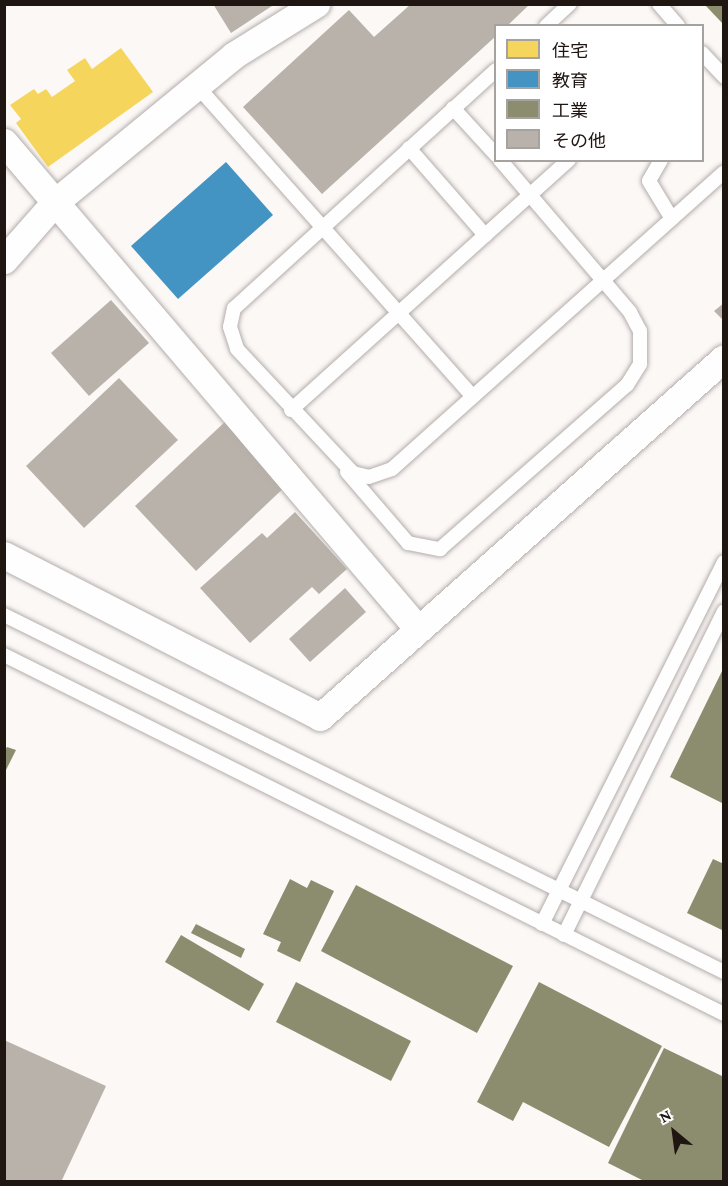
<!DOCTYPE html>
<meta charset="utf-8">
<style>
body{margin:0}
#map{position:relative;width:728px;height:1186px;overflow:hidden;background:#fbf8f6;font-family:"Crimson Pro","Noto Sans JP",serif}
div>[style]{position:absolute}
.homes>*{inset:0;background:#f6d55c}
.schools>*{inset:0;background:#4393c3}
.industry>*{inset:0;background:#8c8c6e}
.building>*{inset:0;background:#b9b2aa}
.roads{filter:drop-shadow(0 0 2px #b4adaa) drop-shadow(0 0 2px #b4adaa)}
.service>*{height:14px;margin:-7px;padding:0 7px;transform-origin:7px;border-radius:7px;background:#fefefe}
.minor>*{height:27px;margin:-13.5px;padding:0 13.5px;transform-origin:13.5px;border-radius:13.5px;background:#fefefe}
span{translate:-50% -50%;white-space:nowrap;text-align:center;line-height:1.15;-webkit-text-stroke:6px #fff;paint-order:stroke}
.frame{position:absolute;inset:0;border:6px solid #201611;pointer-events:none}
.legend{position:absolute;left:494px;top:24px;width:210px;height:138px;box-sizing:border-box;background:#fff;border:2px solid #a6a2a0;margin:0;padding:8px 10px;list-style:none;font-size:18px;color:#201611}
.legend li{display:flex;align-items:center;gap:12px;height:30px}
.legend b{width:30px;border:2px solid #a6a2a0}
.north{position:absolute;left:644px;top:1102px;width:60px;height:60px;-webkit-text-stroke:4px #fff;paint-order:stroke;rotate:331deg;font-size:16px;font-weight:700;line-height:24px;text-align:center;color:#201611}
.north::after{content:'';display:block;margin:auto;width:21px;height:27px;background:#201611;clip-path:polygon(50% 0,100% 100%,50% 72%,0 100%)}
</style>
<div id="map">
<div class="homes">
<div style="clip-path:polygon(121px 48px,153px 92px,48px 167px,16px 123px,21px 119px,10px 105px,34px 89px,38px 94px,46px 89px,52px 97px,75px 81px,67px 70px,85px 58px,92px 69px)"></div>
</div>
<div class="schools">
<div style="clip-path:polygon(226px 162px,273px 215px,178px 299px,131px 246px)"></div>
</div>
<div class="industry">
<div style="clip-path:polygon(724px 4px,724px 25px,706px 6px)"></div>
<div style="clip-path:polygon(724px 667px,724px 804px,670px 777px)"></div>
<div style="clip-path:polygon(7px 747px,16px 750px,4px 774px,4px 752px)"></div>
<div style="clip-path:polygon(713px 859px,724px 864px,724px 931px,687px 913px)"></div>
<div style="clip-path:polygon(290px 879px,307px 888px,311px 880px,334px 891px,300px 962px,277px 951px,281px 942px,263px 934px)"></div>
<div style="clip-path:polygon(356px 885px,513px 966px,477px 1033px,321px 951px)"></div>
<div style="clip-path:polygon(196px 924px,245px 949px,241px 958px,191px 933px)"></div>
<div style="clip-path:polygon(181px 935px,264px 984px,249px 1011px,165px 962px)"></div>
<div style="clip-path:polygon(296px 982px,411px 1041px,391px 1081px,276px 1022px)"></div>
<div style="clip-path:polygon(539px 982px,662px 1046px,609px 1147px,523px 1102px,513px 1121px,477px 1102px)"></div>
<div style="clip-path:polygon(664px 1048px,724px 1077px,724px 1182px,646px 1182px,608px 1163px)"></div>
</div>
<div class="building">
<div style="clip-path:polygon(213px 4px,275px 4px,231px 33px)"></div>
<div style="clip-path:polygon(411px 4px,530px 4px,507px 26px,496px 26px,496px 36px,322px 194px,243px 107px,349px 10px,374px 37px)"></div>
<div style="clip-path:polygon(111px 300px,149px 343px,89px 396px,51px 353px)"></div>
<div style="clip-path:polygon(724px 303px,724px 321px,714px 311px)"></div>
<div style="clip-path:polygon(119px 378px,178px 440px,84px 528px,26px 466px)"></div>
<div style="clip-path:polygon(228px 419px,289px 483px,196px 571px,135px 506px)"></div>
<div style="clip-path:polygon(295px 512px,347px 569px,319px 594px,312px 587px,250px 643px,200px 588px,262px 533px,267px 538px)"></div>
<div style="clip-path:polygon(345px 588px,366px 612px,310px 662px,289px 639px)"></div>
<div style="clip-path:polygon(4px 1040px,106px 1086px,61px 1182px,4px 1182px)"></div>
</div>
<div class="roads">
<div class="service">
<div style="left:659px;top:4px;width:29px;rotate:49deg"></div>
<div style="left:546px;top:26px;width:33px;rotate:-43deg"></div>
<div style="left:702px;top:53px;width:33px;rotate:47deg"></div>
<div style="left:496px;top:70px;width:354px;rotate:137.7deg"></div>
<div style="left:234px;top:308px;width:19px;rotate:102deg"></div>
<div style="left:230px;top:327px;width:23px;rotate:72deg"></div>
<div style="left:237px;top:349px;width:170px;rotate:46.9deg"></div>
<div style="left:353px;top:473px;width:16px;rotate:14deg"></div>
<div style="left:369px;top:477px;width:24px;rotate:-19deg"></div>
<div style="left:392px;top:469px;width:445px;rotate:-41.8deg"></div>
<div style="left:198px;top:87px;width:414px;rotate:48.4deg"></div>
<div style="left:453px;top:108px;width:64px;rotate:47.5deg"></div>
<div style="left:409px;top:148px;width:116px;rotate:48.9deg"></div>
<div style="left:661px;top:160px;width:24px;rotate:120deg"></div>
<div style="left:649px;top:181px;width:44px;rotate:58.8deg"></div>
<div style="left:291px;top:410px;width:374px;rotate:-42deg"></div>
<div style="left:347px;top:472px;width:94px;rotate:49.3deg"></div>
<div style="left:408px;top:543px;width:33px;rotate:11deg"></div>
<div style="left:440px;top:549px;width:249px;rotate:-41.3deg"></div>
<div style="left:627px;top:385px;width:25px;rotate:-58deg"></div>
<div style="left:640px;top:364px;width:33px;rotate:-90deg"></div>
<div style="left:640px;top:331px;width:21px;rotate:-118deg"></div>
<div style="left:630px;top:312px;width:200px;rotate:-130.5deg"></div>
<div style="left:4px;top:615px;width:804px;rotate:26.37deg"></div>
<div style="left:4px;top:655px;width:805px;rotate:26.5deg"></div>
<div style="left:542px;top:924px;width:405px;rotate:-63.3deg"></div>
<div style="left:564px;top:935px;width:361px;rotate:-63.7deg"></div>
</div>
<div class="minor">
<div style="left:4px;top:142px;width:639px;rotate:49.63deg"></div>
<div style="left:4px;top:260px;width:76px;rotate:-48.7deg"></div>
<div style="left:54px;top:203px;width:233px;rotate:-39.4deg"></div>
<div style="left:234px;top:55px;width:97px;rotate:-31.9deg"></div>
<div style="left:4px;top:555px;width:355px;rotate:27.1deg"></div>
<div style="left:320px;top:717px;width:540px;rotate:-41.62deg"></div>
</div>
</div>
<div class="frame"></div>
<ul class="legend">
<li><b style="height:16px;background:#f6d55c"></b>住宅</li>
<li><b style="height:16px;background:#4393c3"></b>教育</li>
<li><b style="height:16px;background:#8c8c6e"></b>工業</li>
<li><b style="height:16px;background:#b9b2aa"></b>その他</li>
</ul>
<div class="north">N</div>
</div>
